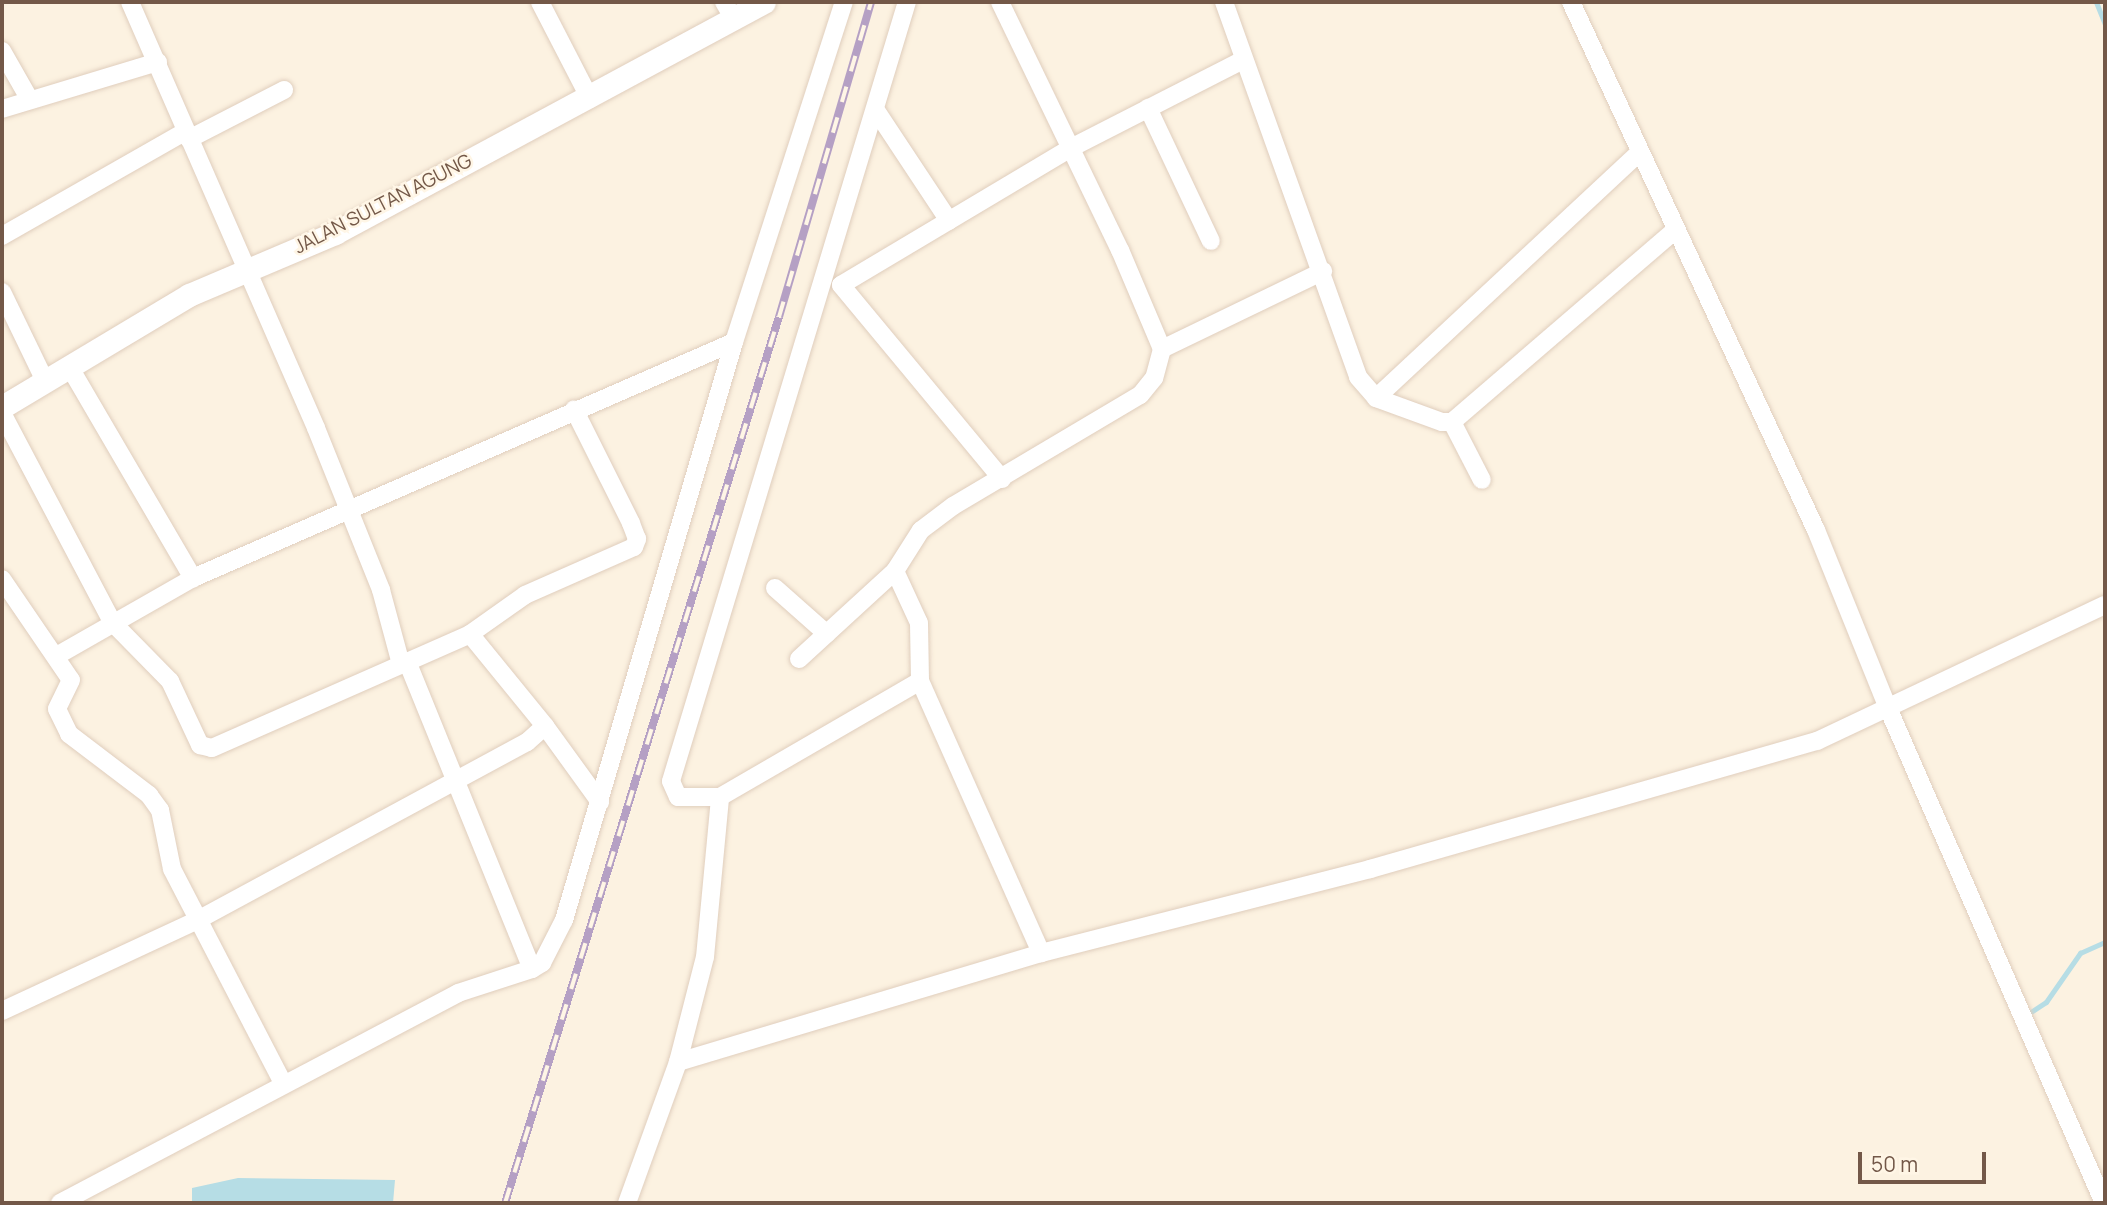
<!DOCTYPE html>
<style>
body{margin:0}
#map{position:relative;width:2107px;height:1205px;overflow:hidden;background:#fcf2e1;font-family:Manrope,sans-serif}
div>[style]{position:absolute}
.water>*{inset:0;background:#b6dde5}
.stream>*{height:5px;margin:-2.5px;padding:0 2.5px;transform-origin:2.5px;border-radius:2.5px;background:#b6dde5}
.roads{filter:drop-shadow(0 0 2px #e0cebd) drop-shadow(0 0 2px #e0cebd)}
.minor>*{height:18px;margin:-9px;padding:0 9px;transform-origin:9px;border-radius:9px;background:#fff}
.tertiary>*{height:23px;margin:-11.5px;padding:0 11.5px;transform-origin:11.5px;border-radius:11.5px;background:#fff}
.rail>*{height:8px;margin-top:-4px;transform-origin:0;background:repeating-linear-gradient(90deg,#fff6e6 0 16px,#b5a0c4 0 32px);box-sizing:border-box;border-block:2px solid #b5a0c4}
span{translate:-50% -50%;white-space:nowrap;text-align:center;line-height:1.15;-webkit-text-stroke:5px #fff6e6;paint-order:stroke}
.street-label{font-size:19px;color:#735848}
.frame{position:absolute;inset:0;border:4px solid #735848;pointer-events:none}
.scale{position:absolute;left:1858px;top:1152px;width:128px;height:32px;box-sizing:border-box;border:4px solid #735848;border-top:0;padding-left:9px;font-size:21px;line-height:24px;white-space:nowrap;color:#735848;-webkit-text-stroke:5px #fff6e6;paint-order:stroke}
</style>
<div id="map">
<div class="water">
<div style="clip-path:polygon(238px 1178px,395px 1180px,393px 1203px,192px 1203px,192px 1188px)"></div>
</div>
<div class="stream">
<div style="left:2096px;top:2px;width:24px;rotate:68deg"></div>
<div style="left:2026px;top:1015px;width:24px;rotate:-33deg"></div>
<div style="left:2046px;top:1002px;width:60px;rotate:-55.2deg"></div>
<div style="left:2080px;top:953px;width:27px;rotate:-24deg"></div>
</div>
<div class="roads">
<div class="minor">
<div style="left:130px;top:2px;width:465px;rotate:66.4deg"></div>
<div style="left:316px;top:428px;width:175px;rotate:68.1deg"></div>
<div style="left:381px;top:590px;width:77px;rotate:74.9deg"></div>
<div style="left:540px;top:2px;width:109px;rotate:62.7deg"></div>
<div style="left:724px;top:2px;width:20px;rotate:60deg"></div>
<div style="left:1000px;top:2px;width:276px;rotate:64.2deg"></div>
<div style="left:1120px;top:250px;width:108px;rotate:67deg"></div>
<div style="left:1162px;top:349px;width:30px;rotate:105deg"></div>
<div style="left:1154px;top:378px;width:22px;rotate:129deg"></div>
<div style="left:1140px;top:395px;width:217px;rotate:149.3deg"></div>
<div style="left:953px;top:506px;width:40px;rotate:143deg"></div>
<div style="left:921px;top:530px;width:49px;rotate:122.4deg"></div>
<div style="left:895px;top:571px;width:57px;rotate:65.2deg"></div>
<div style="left:919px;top:623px;width:58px;rotate:89deg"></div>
<div style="left:920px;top:681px;width:298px;rotate:66deg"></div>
<div style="left:1224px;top:2px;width:398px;rotate:70.3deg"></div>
<div style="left:1358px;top:377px;width:28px;rotate:49deg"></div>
<div style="left:1376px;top:398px;width:70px;rotate:20deg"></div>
<div style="left:1442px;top:422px;width:10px"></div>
<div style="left:1452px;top:422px;width:293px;rotate:-40.7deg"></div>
<div style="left:1571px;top:2px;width:582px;rotate:65.11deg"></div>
<div style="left:1816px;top:530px;width:192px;rotate:68deg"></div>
<div style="left:1888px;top:708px;width:540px;rotate:66.43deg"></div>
<div style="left:2px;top:51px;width:56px;rotate:60.3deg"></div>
<div style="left:1148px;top:108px;width:147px;rotate:64.7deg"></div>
<div style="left:2px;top:109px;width:163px;rotate:-16.8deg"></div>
<div style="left:875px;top:109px;width:134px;rotate:56.5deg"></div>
<div style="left:189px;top:139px;width:107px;rotate:-27.3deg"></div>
<div style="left:2px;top:236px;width:212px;rotate:-29.7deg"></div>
<div style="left:2px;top:292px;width:99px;rotate:64.2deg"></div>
<div style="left:1162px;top:349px;width:179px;rotate:-25.8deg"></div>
<div style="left:69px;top:366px;width:246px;rotate:59.7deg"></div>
<div style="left:1376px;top:398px;width:359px;rotate:-43deg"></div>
<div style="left:2px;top:413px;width:236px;rotate:62.2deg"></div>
<div style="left:112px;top:622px;width:83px;rotate:45.5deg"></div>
<div style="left:170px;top:681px;width:71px;rotate:64.9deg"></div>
<div style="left:200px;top:745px;width:12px;rotate:14deg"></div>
<div style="left:212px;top:748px;width:282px;rotate:-23.8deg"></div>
<div style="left:470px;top:634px;width:119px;rotate:50.8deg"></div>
<div style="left:545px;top:726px;width:24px;rotate:138deg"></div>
<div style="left:527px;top:742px;width:374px;rotate:151.6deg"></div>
<div style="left:198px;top:920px;width:216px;rotate:155.1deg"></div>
<div style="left:1452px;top:422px;width:65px;rotate:62.7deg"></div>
<div style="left:1002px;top:479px;width:252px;rotate:-129.7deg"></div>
<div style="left:841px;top:285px;width:268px;rotate:-30.8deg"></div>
<div style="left:1071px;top:148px;width:193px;rotate:-27.1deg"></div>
<div style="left:2px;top:579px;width:122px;rotate:55.7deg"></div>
<div style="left:71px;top:680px;width:32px;rotate:116deg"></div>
<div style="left:57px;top:709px;width:28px;rotate:64deg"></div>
<div style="left:69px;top:734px;width:101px;rotate:37.3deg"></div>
<div style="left:149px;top:795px;width:19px;rotate:54deg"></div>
<div style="left:160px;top:810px;width:60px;rotate:78.5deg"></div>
<div style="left:172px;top:869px;width:241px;rotate:62.6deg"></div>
<div style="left:775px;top:588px;width:69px;rotate:41.5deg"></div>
<div style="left:470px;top:634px;width:67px;rotate:-35.3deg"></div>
<div style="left:525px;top:595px;width:119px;rotate:-23.8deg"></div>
<div style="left:634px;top:547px;width:9px;rotate:-69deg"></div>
<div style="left:637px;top:539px;width:17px;rotate:-111deg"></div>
<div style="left:631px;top:523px;width:127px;rotate:-116.6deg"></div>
<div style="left:58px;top:655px;width:155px;rotate:-29.7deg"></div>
<div style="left:193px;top:578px;width:590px;rotate:-23.57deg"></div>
<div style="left:799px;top:659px;width:130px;rotate:-42.5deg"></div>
<div style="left:545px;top:726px;width:94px;rotate:54.1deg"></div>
<div style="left:720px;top:797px;width:42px;rotate:180deg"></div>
<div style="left:678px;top:797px;width:17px;rotate:-114deg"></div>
<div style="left:671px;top:781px;width:814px;rotate:-73.15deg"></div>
<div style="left:532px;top:969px;width:12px;rotate:-31deg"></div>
<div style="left:542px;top:963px;width:48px;rotate:-62.9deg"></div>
<div style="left:564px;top:920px;width:602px;rotate:-73.61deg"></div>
<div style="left:734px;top:342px;width:357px;rotate:-72.1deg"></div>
<div style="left:678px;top:1062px;width:108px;rotate:-75.6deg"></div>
<div style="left:705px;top:957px;width:161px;rotate:-84.6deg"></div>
<div style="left:720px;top:797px;width:231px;rotate:-30.1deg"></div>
<div style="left:60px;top:1203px;width:450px;rotate:-27.8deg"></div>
<div style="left:458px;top:993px;width:78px;rotate:-18deg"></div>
<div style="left:532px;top:969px;width:332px;rotate:-112.1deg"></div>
<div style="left:627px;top:1203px;width:150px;rotate:-70.1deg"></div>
<div style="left:678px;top:1062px;width:379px;rotate:-16.7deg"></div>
<div style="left:1041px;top:953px;width:340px;rotate:-14.3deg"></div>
<div style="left:1370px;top:869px;width:465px;rotate:-16deg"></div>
<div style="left:1817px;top:741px;width:318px;rotate:-25.3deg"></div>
</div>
<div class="tertiary">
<div style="left:2px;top:407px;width:218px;rotate:-30.9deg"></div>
<div style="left:189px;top:295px;width:159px;rotate:-23deg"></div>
<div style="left:335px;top:233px;width:487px;rotate:-28.3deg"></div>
</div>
</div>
<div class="rail">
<div style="left:505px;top:1203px;width:927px;rotate:-72.82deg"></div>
<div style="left:779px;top:317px;width:328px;rotate:-73.7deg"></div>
</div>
<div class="street-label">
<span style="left:383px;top:204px;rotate:-27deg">JALAN SULTAN AGUNG</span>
</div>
<div class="frame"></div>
<div class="scale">50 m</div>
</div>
